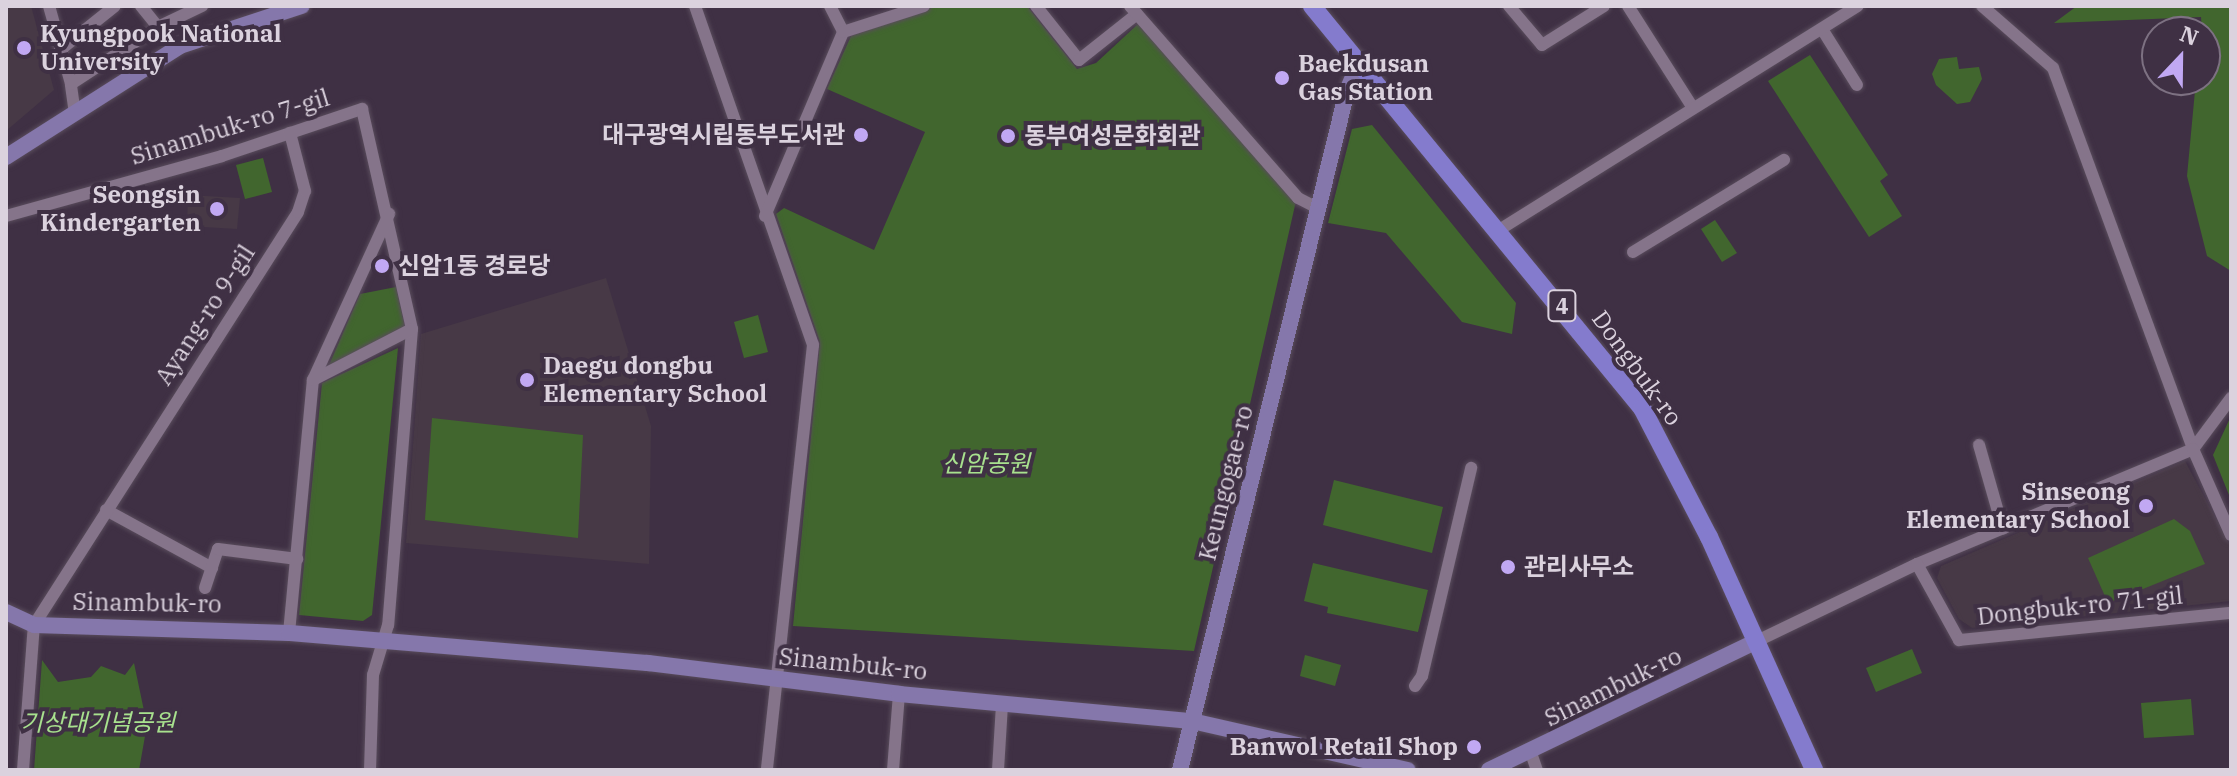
<!DOCTYPE html>
<meta charset="utf-8">
<style>
body{margin:0}
#map{position:relative;width:2237px;height:776px;overflow:hidden;background:#3f3044;font-family:"IBM Plex Serif","Noto Sans KR",serif}
div>[style]{position:absolute}
.education>*{inset:0;background:#473946}
.green>*{inset:0;background:#41662e}
.roads{filter:drop-shadow(0 0 2px #594c5c) drop-shadow(0 0 2px #594c5c)}
.street>*{height:12px;margin:-6px;padding:0 6px;transform-origin:6px;border-radius:6px;background:#85748a}
.secondary>*{height:16px;margin:-8px;padding:0 8px;transform-origin:8px;border-radius:8px;background:#8577ab}
.primary>*{height:18px;margin:-9px;padding:0 9px;transform-origin:9px;border-radius:9px;background:#847bcd}
.dots>*{width:22px;height:22px;translate:-50% -50%;box-sizing:border-box;border:4px solid #3f3044;border-radius:50%}
span{translate:-50% -50%;white-space:nowrap;text-align:center;line-height:1.15;-webkit-text-stroke:8px #3f3044;paint-order:stroke}
.shield-label span{padding:2px 6px;background:#3f3044;border:2px solid;border-radius:6px;-webkit-text-stroke-width:0}
.shield-label{font-size:22px;color:#dbd2de;font-weight:700}
.poi-label{font-size:24px;color:#dbd2de;font-weight:700}
.left{translate:0 -50%;text-align:left}
.right{translate:-100% -50%;text-align:right}
.street-label{font-size:24px;color:#dbd2de}
.park-label{font-size:24px;color:#a8e18e;font-style:italic}
.frame{position:absolute;inset:0;border:8px solid #dbd2de;pointer-events:none}
.north{position:absolute;left:2141px;top:16px;width:80px;height:80px;box-sizing:border-box;background:#3f3044;border:2px solid #7d7182;border-radius:50%;rotate:22deg;font-size:22px;font-weight:700;line-height:32px;text-align:center;color:#dbd2de}
.north::after{content:'';display:block;margin:auto;width:28px;height:36px;background:#c1a8f3;clip-path:polygon(50% 0,100% 100%,50% 72%,0 100%)}
</style>
<div id="map">
<div class="education">
<div style="clip-path:polygon(6px 6px,31px 6px,54px 90px,6px 131px)"></div>
<div style="clip-path:polygon(188px 195px,240px 198px,237px 229px,187px 226px)"></div>
<div style="clip-path:polygon(606px 278px,651px 426px,649px 564px,406px 543px,421px 334px)"></div>
<div style="clip-path:polygon(2185px 461px,2231px 547px,2231px 601px,1972px 628px,1959px 619px,1937px 578px,1941px 566px)"></div>
</div>
<div class="green">
<div style="clip-path:polygon(937px 6px,1027px 6px,1077px 69px,1096px 63px,1138px 24px,1296px 201px,1194px 651px,793px 626px,820px 342px,776px 214px,784px 208px,874px 250px,925px 132px,827px 89px,851px 36px)"></div>
<div style="clip-path:polygon(2077px 6px,2231px 6px,2231px 271px,2207px 256px,2187px 176px,2196px 80px,2205px 80px,2201px 17px,2054px 23px)"></div>
<div style="clip-path:polygon(1810px 55px,1888px 175px,1880px 181px,1902px 216px,1869px 237px,1768px 81px)"></div>
<div style="clip-path:polygon(1957px 57px,1959px 69px,1979px 67px,1982px 79px,1970px 102px,1957px 104px,1936px 85px,1932px 74px,1939px 59px)"></div>
<div style="clip-path:polygon(1372px 125px,1516px 303px,1512px 334px,1462px 322px,1386px 233px,1328px 223px,1352px 129px)"></div>
<div style="clip-path:polygon(263px 158px,272px 192px,245px 199px,236px 165px)"></div>
<div style="clip-path:polygon(1715px 220px,1737px 253px,1722px 262px,1701px 229px)"></div>
<div style="clip-path:polygon(396px 287px,405px 327px,329px 365px,360px 294px)"></div>
<div style="clip-path:polygon(758px 315px,768px 352px,744px 358px,734px 322px)"></div>
<div style="clip-path:polygon(398px 348px,372px 615px,363px 621px,299px 615px,322px 383px)"></div>
<div style="clip-path:polygon(2231px 416px,2231px 500px,2213px 455px)"></div>
<div style="clip-path:polygon(432px 418px,583px 435px,578px 538px,425px 520px)"></div>
<div style="clip-path:polygon(1334px 480px,1443px 507px,1432px 553px,1323px 525px)"></div>
<div style="clip-path:polygon(2174px 519px,2190px 531px,2205px 564px,2108px 603px,2088px 558px)"></div>
<div style="clip-path:polygon(1313px 563px,1428px 590px,1418px 632px,1327px 613px,1328px 607px,1304px 601px)"></div>
<div style="clip-path:polygon(1912px 649px,1922px 673px,1876px 692px,1866px 668px)"></div>
<div style="clip-path:polygon(1305px 655px,1341px 665px,1335px 686px,1300px 676px)"></div>
<div style="clip-path:polygon(42px 660px,58px 682px,91px 677px,101px 666px,125px 675px,134px 663px,147px 725px,139px 770px,34px 770px)"></div>
<div style="clip-path:polygon(2191px 699px,2194px 735px,2144px 738px,2141px 703px)"></div>
</div>
<div class="roads">
<div class="street">
<div style="left:49px;top:6px;width:81px;rotate:74.2deg"></div>
<div style="left:141px;top:6px;width:27px;rotate:51deg"></div>
<div style="left:695px;top:6px;width:359px;rotate:70.8deg"></div>
<div style="left:813px;top:345px;width:427px;rotate:96.2deg"></div>
<div style="left:830px;top:6px;width:29px;rotate:63deg"></div>
<div style="left:1036px;top:6px;width:69px;rotate:51.5deg"></div>
<div style="left:1079px;top:60px;width:74px;rotate:-38.4deg"></div>
<div style="left:1130px;top:6px;width:255px;rotate:48.8deg"></div>
<div style="left:1298px;top:198px;width:22px;rotate:27deg"></div>
<div style="left:1509px;top:6px;width:51px;rotate:49.8deg"></div>
<div style="left:1542px;top:45px;width:73px;rotate:-32.2deg"></div>
<div style="left:1628px;top:6px;width:121px;rotate:57.5deg"></div>
<div style="left:1982px;top:6px;width:94px;rotate:41.1deg"></div>
<div style="left:2053px;top:68px;width:406px;rotate:69.8deg"></div>
<div style="left:1822px;top:29px;width:66px;rotate:58deg"></div>
<div style="left:60px;top:50px;width:70px;rotate:-38.7deg"></div>
<div style="left:75px;top:114px;width:30px;rotate:-98deg"></div>
<div style="left:71px;top:84px;width:104px;rotate:-33.2deg"></div>
<div style="left:158px;top:27px;width:49px;rotate:-25.5deg"></div>
<div style="left:6px;top:216px;width:224px;rotate:-15.5deg"></div>
<div style="left:222px;top:156px;width:148px;rotate:-18.6deg"></div>
<div style="left:362px;top:109px;width:226px;rotate:77.2deg"></div>
<div style="left:412px;top:329px;width:297px;rotate:94.6deg"></div>
<div style="left:388px;top:625px;width:52px;rotate:106.7deg"></div>
<div style="left:373px;top:675px;width:95px;rotate:91.8deg"></div>
<div style="left:765px;top:216px;width:200px;rotate:-67deg"></div>
<div style="left:843px;top:32px;width:85px;rotate:-17.8deg"></div>
<div style="left:1499px;top:230px;width:423px;rotate:-32deg"></div>
<div style="left:1633px;top:252px;width:177px;rotate:-31.4deg"></div>
<div style="left:313px;top:380px;width:111px;rotate:-27.3deg"></div>
<div style="left:1979px;top:445px;width:87px;rotate:74.1deg"></div>
<div style="left:2193px;top:449px;width:64px;rotate:-53.3deg"></div>
<div style="left:106px;top:510px;width:121px;rotate:28.7deg"></div>
<div style="left:1917px;top:564px;width:299px;rotate:-22.6deg"></div>
<div style="left:2193px;top:449px;width:94px;rotate:66.2deg"></div>
<div style="left:205px;top:588px;width:41px;rotate:-71.6deg"></div>
<div style="left:218px;top:549px;width:80px;rotate:7.2deg"></div>
<div style="left:289px;top:633px;width:254px;rotate:-84.6deg"></div>
<div style="left:313px;top:380px;width:183px;rotate:-65.4deg"></div>
<div style="left:1755px;top:642px;width:180px;rotate:-25.7deg"></div>
<div style="left:1917px;top:564px;width:87px;rotate:61.1deg"></div>
<div style="left:1959px;top:640px;width:273px;rotate:-5.7deg"></div>
<div style="left:1415px;top:686px;width:12px;rotate:-55deg"></div>
<div style="left:1422px;top:676px;width:214px;rotate:-76.7deg"></div>
<div style="left:1531px;top:753px;width:18px;rotate:71deg"></div>
<div style="left:23px;top:770px;width:145px;rotate:-85.7deg"></div>
<div style="left:34px;top:625px;width:490px;rotate:-57.4deg"></div>
<div style="left:298px;top:212px;width:22px;rotate:-72deg"></div>
<div style="left:305px;top:191px;width:60px;rotate:-104.5deg"></div>
<div style="left:893px;top:770px;width:76px;rotate:-85.5deg"></div>
<div style="left:998px;top:770px;width:66px;rotate:-86.5deg"></div>
</div>
<div class="secondary">
<div style="left:6px;top:157px;width:206px;rotate:-32.5deg"></div>
<div style="left:180px;top:46px;width:128px;rotate:-18.2deg"></div>
<div style="left:6px;top:612px;width:31px;rotate:25deg"></div>
<div style="left:34px;top:625px;width:255px;rotate:1.8deg"></div>
<div style="left:289px;top:633px;width:360px;rotate:4.8deg"></div>
<div style="left:648px;top:663px;width:253px;rotate:7deg"></div>
<div style="left:899px;top:694px;width:294px;rotate:5.3deg"></div>
<div style="left:1192px;top:721px;width:221px;rotate:12.8deg"></div>
<div style="left:1180px;top:770px;width:699px;rotate:-76.18deg"></div>
<div style="left:1347px;top:91px;width:34px;rotate:-67deg"></div>
<div style="left:1489px;top:770px;width:295px;rotate:-25.7deg"></div>
</div>
<div class="primary">
<div style="left:1312px;top:6px;width:520px;rotate:50.62deg"></div>
<div style="left:1642px;top:408px;width:145px;rotate:62.6deg"></div>
<div style="left:1709px;top:537px;width:256px;rotate:65.7deg"></div>
</div>
</div>
<div class="dots">
<div style="left:24px;top:48px;background:#c1a8f3"></div>
<div style="left:1282px;top:78px;background:#c1a8f3"></div>
<div style="left:861px;top:135px;background:#c1a8f3"></div>
<div style="left:1008px;top:136px;background:#c1a8f3"></div>
<div style="left:217px;top:209px;background:#c1a8f3"></div>
<div style="left:382px;top:266px;background:#c1a8f3"></div>
<div style="left:527px;top:380px;background:#c1a8f3"></div>
<div style="left:2146px;top:506px;background:#c1a8f3"></div>
<div style="left:1508px;top:567px;background:#c1a8f3"></div>
<div style="left:1474px;top:747px;background:#c1a8f3"></div>
</div>
<div class="shield-label">
<span style="left:1562px;top:306px">4</span>
</div>
<div class="poi-label">
<span class="left" style="left:40px;top:48px">Kyungpook National<br>University</span>
<span class="left" style="left:1298px;top:78px">Baekdusan<br>Gas Station</span>
<span class="right" style="left:845px;top:135px">대구광역시립동부도서관</span>
<span class="left" style="left:1024px;top:136px">동부여성문화회관</span>
<span class="right" style="left:201px;top:209px">Seongsin<br>Kindergarten</span>
<span class="left" style="left:398px;top:266px">신암1동 경로당</span>
<span class="left" style="left:543px;top:380px">Daegu dongbu<br>Elementary School</span>
<span class="right" style="left:2130px;top:506px">Sinseong<br>Elementary School</span>
<span class="left" style="left:1524px;top:567px">관리사무소</span>
<span class="right" style="left:1458px;top:747px">Banwol Retail Shop</span>
</div>
<div class="street-label">
<span style="left:230px;top:127px;rotate:-17deg">Sinambuk-ro 7-gil</span>
<span style="left:205px;top:315px;rotate:-57deg">Ayang-ro 9-gil</span>
<span style="left:1637px;top:368px;rotate:54deg">Dongbuk-ro</span>
<span style="left:1226px;top:483px;rotate:-76deg">Keungogae-ro</span>
<span style="left:147px;top:603px;rotate:1deg">Sinambuk-ro</span>
<span style="left:2080px;top:606px;rotate:-6deg">Dongbuk-ro 71-gil</span>
<span style="left:853px;top:664px;rotate:6deg">Sinambuk-ro</span>
<span style="left:1613px;top:687px;rotate:-26deg">Sinambuk-ro</span>
</div>
<div class="park-label">
<span style="left:986px;top:464px">신암공원</span>
<span style="left:98px;top:723px">기상대기념공원</span>
</div>
<div class="frame"></div>
<div class="north">N</div>
</div>
